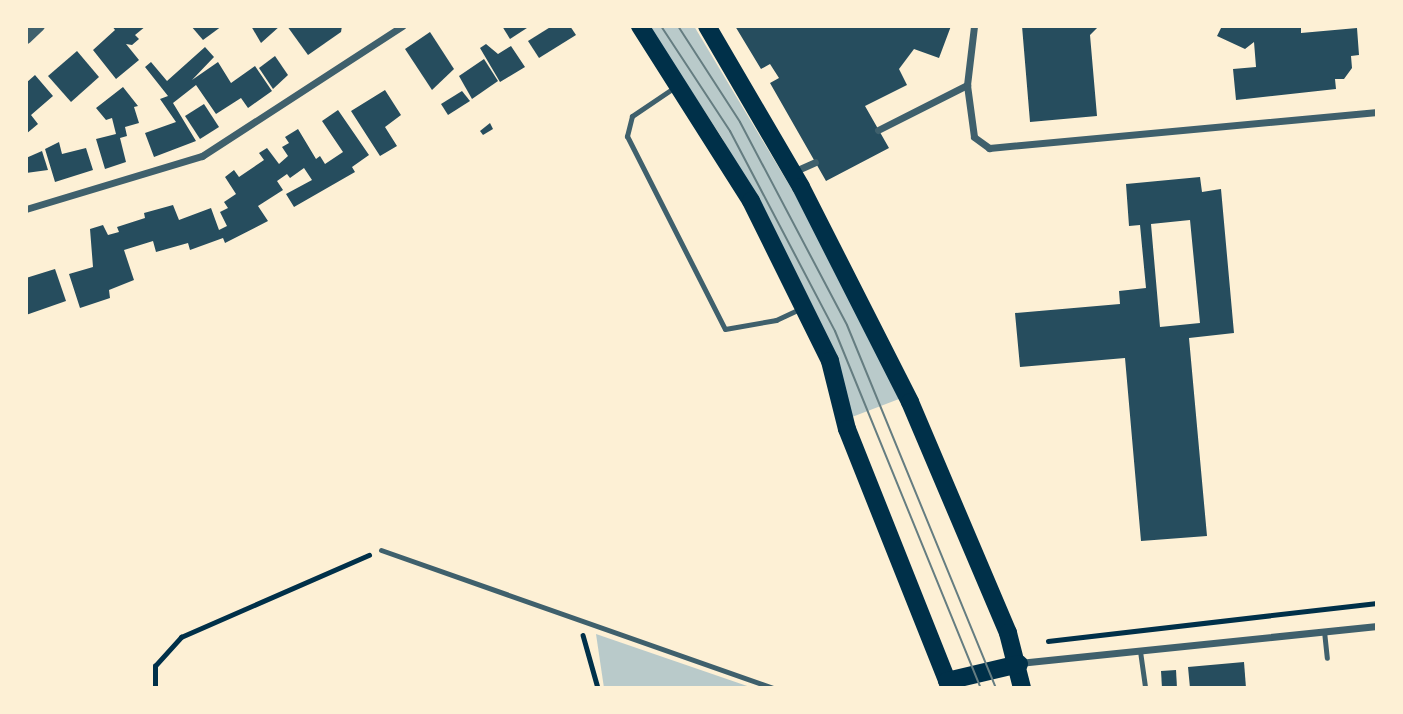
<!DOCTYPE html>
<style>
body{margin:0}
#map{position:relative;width:1403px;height:714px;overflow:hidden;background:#fdf0d5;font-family:Karla,sans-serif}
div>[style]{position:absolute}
.green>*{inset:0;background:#b9caca}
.building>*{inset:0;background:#264d5e}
.path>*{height:4.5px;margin:-2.25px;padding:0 2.25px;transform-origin:2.25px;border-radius:2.25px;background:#003049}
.service>*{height:5px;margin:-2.5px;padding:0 2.5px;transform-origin:2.5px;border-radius:2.5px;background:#3f606c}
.minor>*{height:7px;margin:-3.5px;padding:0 3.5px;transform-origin:3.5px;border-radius:3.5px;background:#3f606c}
.tertiary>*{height:12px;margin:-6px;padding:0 6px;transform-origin:6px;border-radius:6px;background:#3f606c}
.primary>*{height:18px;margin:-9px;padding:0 9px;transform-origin:9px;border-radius:9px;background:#003049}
.tram>*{height:2px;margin:-1px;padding:0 1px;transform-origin:1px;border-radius:1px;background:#657d81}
span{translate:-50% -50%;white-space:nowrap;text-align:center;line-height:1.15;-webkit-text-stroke:7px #fdf0d5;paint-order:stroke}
.frame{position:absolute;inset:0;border:28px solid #fdf0d5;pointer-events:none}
</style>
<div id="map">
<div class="green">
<div style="clip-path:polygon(649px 26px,694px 26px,806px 213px,899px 399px,852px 417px,835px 353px,722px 138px)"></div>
<div style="clip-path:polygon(596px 634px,753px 688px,604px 688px)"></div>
</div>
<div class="building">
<div style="clip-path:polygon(112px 26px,146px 26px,135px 35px,139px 39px,132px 45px,126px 44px,139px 60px,116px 79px,93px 50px,115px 30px)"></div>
<div style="clip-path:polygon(191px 26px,222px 26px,203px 40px)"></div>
<div style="clip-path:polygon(251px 26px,280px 26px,261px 43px)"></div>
<div style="clip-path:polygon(287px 26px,342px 26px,341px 32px,308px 55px)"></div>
<div style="clip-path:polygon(502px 26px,530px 26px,510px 39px)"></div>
<div style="clip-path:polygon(552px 26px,570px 26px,576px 35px,539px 58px,528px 41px)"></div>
<div style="clip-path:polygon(735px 26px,951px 26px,939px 58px,914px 49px,899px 69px,907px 85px,865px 106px,889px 148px,826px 181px,770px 83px,779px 78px,770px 64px,761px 69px)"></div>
<div style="clip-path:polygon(1022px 26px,1099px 26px,1090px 35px,1097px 116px,1030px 122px)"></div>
<div style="clip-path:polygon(1222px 26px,1301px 26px,1301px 33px,1357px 28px,1359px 55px,1351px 56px,1352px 68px,1344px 79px,1335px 79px,1336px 89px,1236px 100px,1233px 69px,1256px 67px,1254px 42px,1245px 49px,1217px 36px)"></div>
<div style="clip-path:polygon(430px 32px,454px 69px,432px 90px,405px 49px)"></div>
<div style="clip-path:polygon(486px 44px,498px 54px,511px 46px,525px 67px,500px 82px,480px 48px)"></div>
<div style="clip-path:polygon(205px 47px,214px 57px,192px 80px,218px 62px,231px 83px,255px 66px,272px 91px,248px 108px,241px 98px,216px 114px,196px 85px,173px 103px,196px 141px,154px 157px,145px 133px,176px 122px,160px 99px,168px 96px,145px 67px,151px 62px,167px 81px)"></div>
<div style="clip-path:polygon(77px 51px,99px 77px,71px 102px,48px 76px)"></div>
<div style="clip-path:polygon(275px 56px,288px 75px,273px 89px,259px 68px)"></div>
<div style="clip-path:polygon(484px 59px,498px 81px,472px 99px,459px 76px)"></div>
<div style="clip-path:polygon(35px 75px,53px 96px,31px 115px,38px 124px,26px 134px,26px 83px)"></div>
<div style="clip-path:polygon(123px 87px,138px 106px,134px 107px,139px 123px,125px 127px,127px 136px,120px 138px,126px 162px,105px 169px,96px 139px,116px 134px,112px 118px,106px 120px,96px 108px)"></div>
<div style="clip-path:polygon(385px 90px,401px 115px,385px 127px,397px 146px,380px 156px,351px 111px)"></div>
<div style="clip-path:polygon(462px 91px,470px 101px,448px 115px,441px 104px)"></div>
<div style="clip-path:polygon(204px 104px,219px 127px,200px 139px,185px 116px)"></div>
<div style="clip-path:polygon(338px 110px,369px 155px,352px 167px,355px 172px,294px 207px,286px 194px,312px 180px,304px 168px,290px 178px,287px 174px,277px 181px,283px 190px,258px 206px,268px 221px,225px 243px,223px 238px,190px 250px,188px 243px,156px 252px,153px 241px,124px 250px,134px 280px,109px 290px,110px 298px,80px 308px,69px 274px,93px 267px,90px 229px,103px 225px,108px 235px,119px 232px,117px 227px,145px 218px,144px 213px,173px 205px,179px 220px,211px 208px,219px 230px,227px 226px,220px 212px,228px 208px,224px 202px,236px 194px,225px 177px,234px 170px,239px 177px,264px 160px,259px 153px,267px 148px,279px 164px,288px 156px,282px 147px,289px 143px,285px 137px,298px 129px,316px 159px,320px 156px,325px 164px,343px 152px,322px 121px)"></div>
<div style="clip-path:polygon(490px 123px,493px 129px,483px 135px,480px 131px)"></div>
<div style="clip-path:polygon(59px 142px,62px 154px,86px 148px,93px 170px,55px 182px,45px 149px)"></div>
<div style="clip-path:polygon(42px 151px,48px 170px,26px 173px,26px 158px)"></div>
<div style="clip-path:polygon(evenodd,1200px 177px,1202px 192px,1221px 189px,1234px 333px,1189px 338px,1207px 536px,1141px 541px,1125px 358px,1020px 367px,1015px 313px,1120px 304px,1119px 291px,1146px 288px,1140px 225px,1129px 226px,1126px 184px,1200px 177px,1190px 220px,1200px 323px,1160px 327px,1151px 224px,1190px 220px)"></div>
<div style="clip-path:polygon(55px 269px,66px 301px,26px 315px,26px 278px)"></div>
<div style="clip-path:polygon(1244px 662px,1246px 688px,1190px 688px,1188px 667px)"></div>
<div style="clip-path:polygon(1176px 670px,1177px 688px,1162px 688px,1161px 671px)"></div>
</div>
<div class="path">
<div style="left:583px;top:635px;width:55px;rotate:74.2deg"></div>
<div style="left:1048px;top:641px;width:331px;rotate:-6.6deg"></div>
<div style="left:155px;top:688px;width:22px;rotate:-90deg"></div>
<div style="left:155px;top:666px;width:39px;rotate:-48deg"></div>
<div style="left:181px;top:637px;width:205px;rotate:-23.6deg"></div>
</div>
<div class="service">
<div style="left:675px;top:87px;width:52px;rotate:146deg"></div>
<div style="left:632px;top:116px;width:21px;rotate:104deg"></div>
<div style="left:627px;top:136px;width:216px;rotate:63.1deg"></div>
<div style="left:725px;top:329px;width:52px;rotate:-10deg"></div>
<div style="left:776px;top:320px;width:29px;rotate:-25deg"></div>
<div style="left:381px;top:550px;width:416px;rotate:19.4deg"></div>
<div style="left:1324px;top:631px;width:27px;rotate:84deg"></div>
<div style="left:1140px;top:651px;width:37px;rotate:82deg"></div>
</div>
<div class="minor">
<div style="left:967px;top:85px;width:59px;rotate:-83.2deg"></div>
<div style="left:878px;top:130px;width:100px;rotate:-26.8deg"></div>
<div style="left:967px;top:85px;width:52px;rotate:82.3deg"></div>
<div style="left:974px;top:137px;width:19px;rotate:36deg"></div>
<div style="left:989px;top:148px;width:390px;rotate:-5.3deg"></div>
<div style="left:793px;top:172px;width:24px;rotate:-24deg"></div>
<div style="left:26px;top:209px;width:184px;rotate:-16.8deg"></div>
<div style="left:202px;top:156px;width:239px;rotate:-33deg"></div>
<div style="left:1019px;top:663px;width:360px;rotate:-5.9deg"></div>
</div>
<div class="tertiary">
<div style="left:26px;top:38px;width:18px;rotate:-43deg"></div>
</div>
<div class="primary">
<div style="left:640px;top:26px;width:207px;rotate:57.6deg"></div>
<div style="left:751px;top:201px;width:178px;rotate:63.7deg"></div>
<div style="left:830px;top:361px;width:70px;rotate:76deg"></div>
<div style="left:847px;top:429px;width:279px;rotate:68.3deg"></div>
<div style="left:707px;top:26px;width:186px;rotate:59.7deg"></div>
<div style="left:801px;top:187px;width:241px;rotate:63.1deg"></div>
<div style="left:910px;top:402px;width:251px;rotate:67deg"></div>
<div style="left:1008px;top:633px;width:57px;rotate:75.7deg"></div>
<div style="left:947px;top:681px;width:74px;rotate:-13.3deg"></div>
</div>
<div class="tram">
<div style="left:661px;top:26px;width:126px;rotate:56.7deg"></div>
<div style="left:730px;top:131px;width:226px;rotate:62.3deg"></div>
<div style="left:835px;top:331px;width:386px;rotate:67.8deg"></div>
<div style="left:678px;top:26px;width:114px;rotate:57.1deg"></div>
<div style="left:740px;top:122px;width:229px;rotate:62.2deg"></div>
<div style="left:847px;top:325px;width:392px;rotate:67.7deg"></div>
</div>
<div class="frame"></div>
</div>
